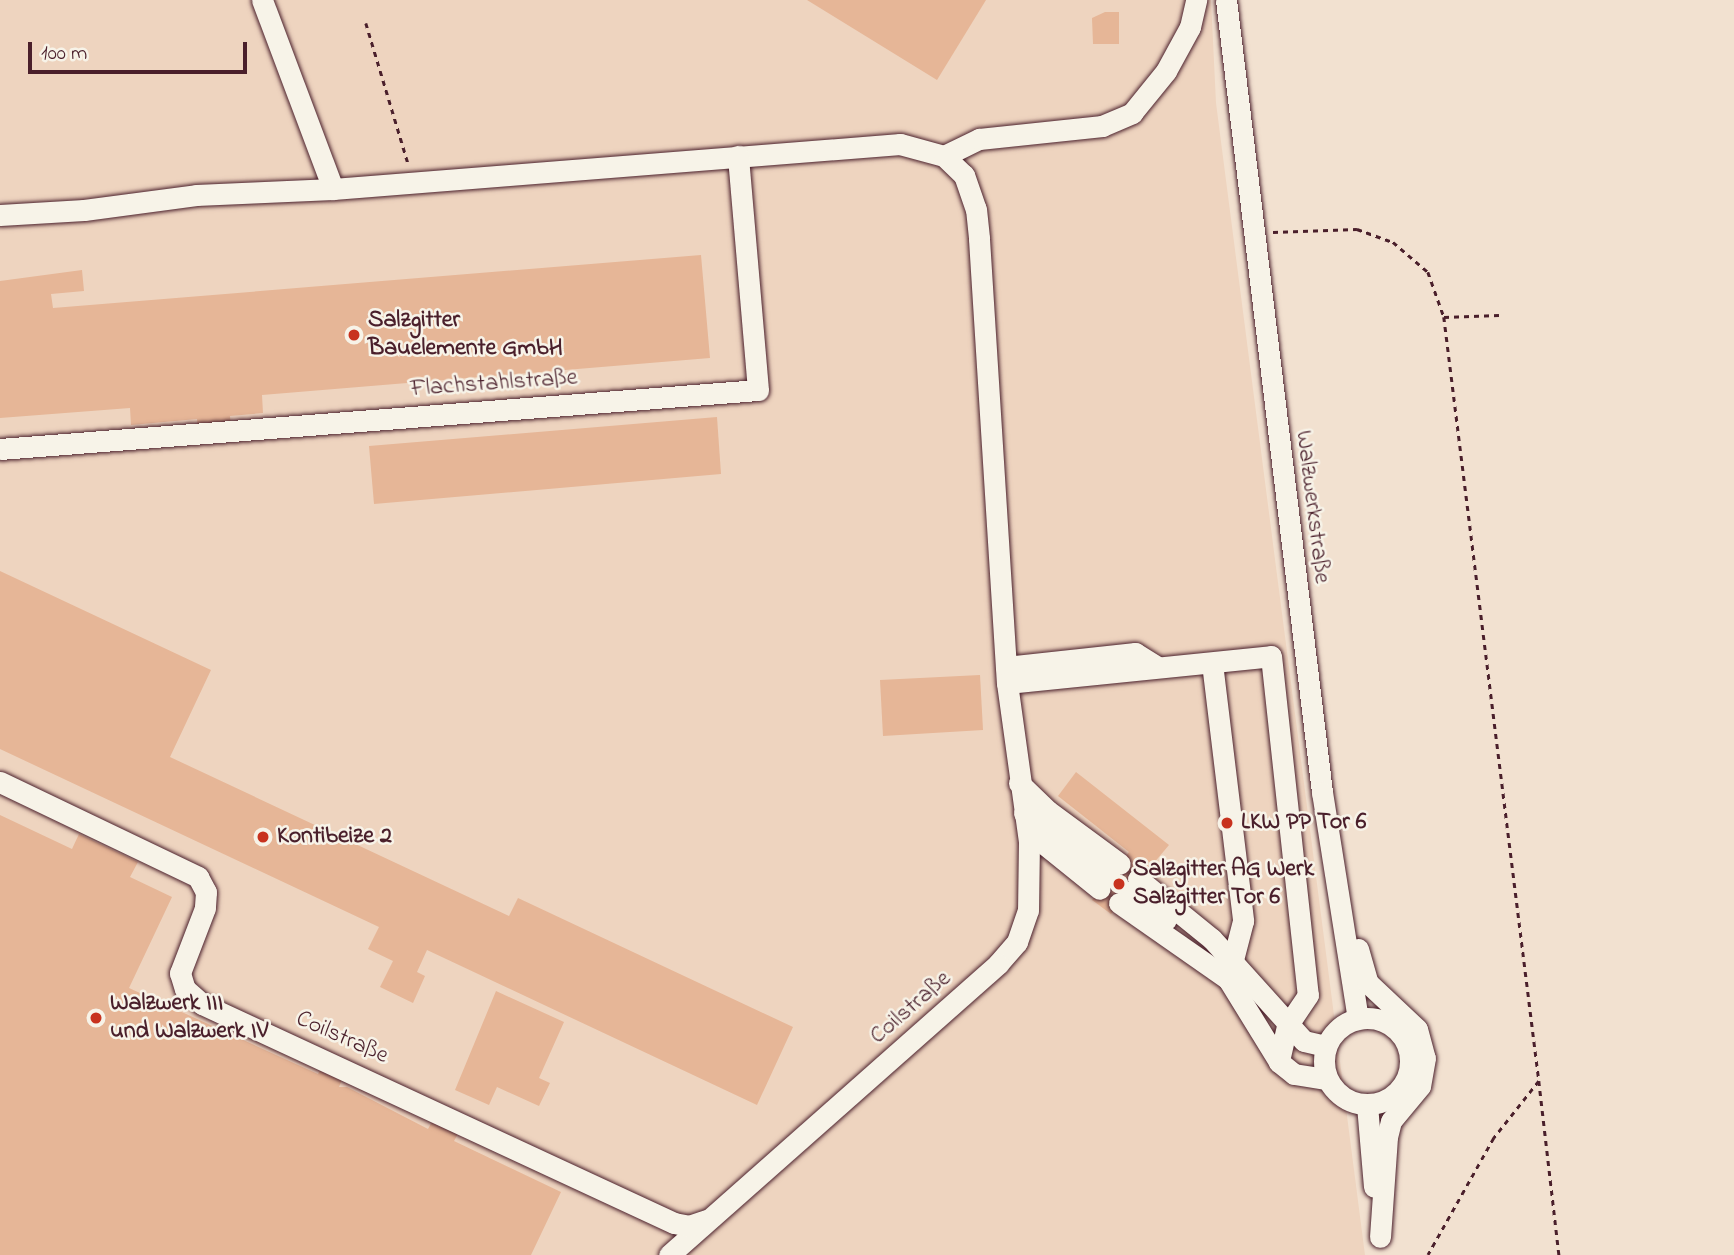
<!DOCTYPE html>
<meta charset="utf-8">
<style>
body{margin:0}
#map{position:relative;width:1734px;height:1255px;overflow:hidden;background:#f2e1d0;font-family:"Indie Flower",sans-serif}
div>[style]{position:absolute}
.built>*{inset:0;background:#eed4bf}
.building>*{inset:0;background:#e6b697}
.path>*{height:2.5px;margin-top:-1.25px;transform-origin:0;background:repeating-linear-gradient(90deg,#4a1f2b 0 5px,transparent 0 10px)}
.roads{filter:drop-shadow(0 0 2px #4a1f2b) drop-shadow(0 0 2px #4a1f2b)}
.minor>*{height:21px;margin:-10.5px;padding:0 10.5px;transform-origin:10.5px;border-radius:10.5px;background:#f7f3e8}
.minor>.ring{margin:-10.5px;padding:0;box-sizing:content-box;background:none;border:21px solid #f7f3e8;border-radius:50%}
.dots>*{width:19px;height:19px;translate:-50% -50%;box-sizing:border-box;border:4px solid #f7f3e8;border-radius:50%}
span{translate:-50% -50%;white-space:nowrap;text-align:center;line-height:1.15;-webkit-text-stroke:5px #f7f3e8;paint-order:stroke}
.poi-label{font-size:24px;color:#4a1f2b;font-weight:700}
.left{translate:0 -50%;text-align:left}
.street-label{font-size:24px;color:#4a1f2b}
.scale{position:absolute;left:28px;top:42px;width:219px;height:32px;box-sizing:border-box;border:4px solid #4a1f2b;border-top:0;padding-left:9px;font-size:21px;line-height:24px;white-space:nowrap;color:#4a1f2b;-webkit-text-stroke:5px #f7f3e8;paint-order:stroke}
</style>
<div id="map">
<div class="built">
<div style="clip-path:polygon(0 0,1211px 0,1216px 103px,1365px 1255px,0 1255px)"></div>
</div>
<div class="building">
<div style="clip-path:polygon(807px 0,986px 0,937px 80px)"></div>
<div style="clip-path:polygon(1105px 12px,1119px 12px,1119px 44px,1093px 44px,1092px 18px)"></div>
<div style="clip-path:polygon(701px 255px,710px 358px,262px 395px,263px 413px,230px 416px,231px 429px,198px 432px,197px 419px,131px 425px,130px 408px,0 418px,0 281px,82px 270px,84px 291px,51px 294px,53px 308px)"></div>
<div style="clip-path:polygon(717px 417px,721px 474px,374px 504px,369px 446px)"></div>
<div style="clip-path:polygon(0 571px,211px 670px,170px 757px,509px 916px,518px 898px,793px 1027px,757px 1105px,427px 950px,417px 972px,425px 976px,413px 1003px,380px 987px,393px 961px,368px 949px,379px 927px,0 749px)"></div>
<div style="clip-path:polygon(980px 675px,983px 730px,883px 736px,880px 680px)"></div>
<div style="clip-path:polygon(1076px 772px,1169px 845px,1111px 914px,1092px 900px,1129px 852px,1058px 796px)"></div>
<div style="clip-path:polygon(0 815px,72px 849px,79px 834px,138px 862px,130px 877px,172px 897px,129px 988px,318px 1074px,322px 1067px,343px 1077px,339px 1087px,347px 1087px,428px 1129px,434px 1118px,460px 1130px,454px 1141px,561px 1192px,531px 1255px,0 1255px)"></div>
<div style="clip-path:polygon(496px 991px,564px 1022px,539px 1078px,550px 1083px,539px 1106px,497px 1087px,489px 1105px,455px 1090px)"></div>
</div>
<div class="path">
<div style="left:366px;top:23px;width:149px;rotate:73.3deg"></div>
<div style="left:1273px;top:232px;width:84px;rotate:-2deg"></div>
<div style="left:1357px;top:229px;width:38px;rotate:20deg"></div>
<div style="left:1393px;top:242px;width:46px;rotate:40.6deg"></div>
<div style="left:1428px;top:272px;width:48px;rotate:70.4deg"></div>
<div style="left:1444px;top:317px;width:770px;rotate:82.91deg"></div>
<div style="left:1539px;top:1081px;width:73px;rotate:128.3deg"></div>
<div style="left:1494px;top:1138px;width:134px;rotate:119.4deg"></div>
<div style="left:1444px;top:317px;width:55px;rotate:-2.1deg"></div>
<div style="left:1539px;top:1081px;width:175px;rotate:83.4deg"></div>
</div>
<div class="roads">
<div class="minor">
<div style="left:262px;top:0;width:202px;rotate:69.4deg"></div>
<div style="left:1226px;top:0;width:798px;rotate:83.09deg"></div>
<div style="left:1322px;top:792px;width:230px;rotate:81deg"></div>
<div style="left:944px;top:156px;width:39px;rotate:-26deg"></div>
<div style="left:979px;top:139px;width:124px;rotate:-6deg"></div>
<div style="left:1102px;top:126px;width:33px;rotate:-23deg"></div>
<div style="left:1132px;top:113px;width:54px;rotate:-51deg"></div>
<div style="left:1166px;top:71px;width:50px;rotate:-61.4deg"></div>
<div style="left:1190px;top:27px;width:28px;rotate:-77deg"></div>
<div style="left:0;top:215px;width:84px;rotate:-3.4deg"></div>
<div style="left:84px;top:210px;width:113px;rotate:-7.6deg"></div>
<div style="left:196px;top:195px;width:137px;rotate:-2.5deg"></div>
<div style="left:333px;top:189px;width:569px;rotate:-4.54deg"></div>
<div style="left:900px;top:144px;width:46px;rotate:15.3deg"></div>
<div style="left:944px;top:156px;width:28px;rotate:44deg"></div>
<div style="left:964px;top:175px;width:36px;rotate:71deg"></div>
<div style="left:976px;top:209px;width:30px;rotate:84deg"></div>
<div style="left:979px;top:239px;width:445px;rotate:86.4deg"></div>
<div style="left:1007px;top:683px;width:160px;rotate:82.1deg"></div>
<div style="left:1029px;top:841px;width:69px;rotate:90.8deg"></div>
<div style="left:1028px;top:910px;width:34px;rotate:109deg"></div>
<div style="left:1017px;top:942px;width:29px;rotate:131deg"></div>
<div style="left:998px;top:964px;width:439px;rotate:138.5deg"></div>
<div style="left:0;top:449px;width:760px;rotate:-4.45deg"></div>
<div style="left:758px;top:390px;width:235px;rotate:-94.9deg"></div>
<div style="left:1212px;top:663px;width:260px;rotate:83.1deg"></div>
<div style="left:1243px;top:921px;width:60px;rotate:104.5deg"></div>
<div style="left:1006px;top:667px;width:130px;rotate:-6.2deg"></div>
<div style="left:1135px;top:653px;width:26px;rotate:32deg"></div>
<div style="left:1007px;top:683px;width:265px;rotate:-5.8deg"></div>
<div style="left:1271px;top:656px;width:341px;rotate:83.8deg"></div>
<div style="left:1308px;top:995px;width:37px;rotate:124deg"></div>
<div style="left:1287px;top:1026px;width:37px;rotate:103deg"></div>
<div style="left:0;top:782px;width:220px;rotate:25.6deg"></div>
<div style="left:198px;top:877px;width:17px;rotate:62deg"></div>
<div style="left:206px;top:892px;width:16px;rotate:94deg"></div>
<div style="left:205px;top:908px;width:70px;rotate:111deg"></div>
<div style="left:180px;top:973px;width:17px;rotate:73deg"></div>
<div style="left:185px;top:989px;width:23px;rotate:41deg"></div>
<div style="left:202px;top:1004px;width:520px;rotate:24.89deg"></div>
<div style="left:674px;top:1223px;width:15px;rotate:11deg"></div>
<div style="left:689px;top:1226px;width:18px;rotate:-19deg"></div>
<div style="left:1019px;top:783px;width:40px;rotate:44deg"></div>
<div style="left:1048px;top:811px;width:89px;rotate:36.4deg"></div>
<div style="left:1024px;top:813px;width:107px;rotate:36.7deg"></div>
<div style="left:1028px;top:831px;width:92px;rotate:38.9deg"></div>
<div style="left:1138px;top:879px;width:95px;rotate:39deg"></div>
<div style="left:1212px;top:939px;width:137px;rotate:48deg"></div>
<div style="left:1304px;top:1041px;width:22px;rotate:13deg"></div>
<div style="left:1128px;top:892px;width:47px;rotate:36.4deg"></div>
<div style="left:1119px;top:903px;width:133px;rotate:34.9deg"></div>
<div style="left:1228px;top:979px;width:97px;rotate:58.4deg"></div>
<div style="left:1279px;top:1062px;width:19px;rotate:39deg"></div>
<div style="left:1294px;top:1074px;width:33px;rotate:9deg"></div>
<div style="left:1358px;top:949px;width:35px;rotate:74deg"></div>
<div style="left:1368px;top:983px;width:67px;rotate:43.2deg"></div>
<div style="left:1417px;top:1029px;width:30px;rotate:75deg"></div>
<div style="left:1425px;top:1058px;width:28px;rotate:100deg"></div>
<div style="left:1420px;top:1086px;width:45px;rotate:129.6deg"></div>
<div style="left:1391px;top:1121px;width:16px;rotate:104deg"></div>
<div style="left:1387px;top:1137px;width:100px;rotate:94deg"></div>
<div class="ring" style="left:1324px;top:1018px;width:65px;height:65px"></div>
<div style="left:1367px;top:1105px;width:82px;rotate:85.1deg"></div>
</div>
</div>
<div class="dots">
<div style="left:354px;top:335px;background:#c8321e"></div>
<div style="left:1227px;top:823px;background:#c8321e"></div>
<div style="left:263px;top:837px;background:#c8321e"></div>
<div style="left:1119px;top:884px;background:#c8321e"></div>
<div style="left:96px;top:1018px;background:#c8321e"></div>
</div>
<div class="poi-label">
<span class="left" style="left:368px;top:335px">Salzgitter<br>Bauelemente GmbH</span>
<span class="left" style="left:1241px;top:823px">LKW PP Tor 6</span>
<span class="left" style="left:277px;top:837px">Kontibeize 2</span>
<span class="left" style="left:1133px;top:884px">Salzgitter AG Werk<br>Salzgitter Tor 6</span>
<span class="left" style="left:110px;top:1018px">Walzwerk III<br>und Walzwerk IV</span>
</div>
<div class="street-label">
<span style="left:494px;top:384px;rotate:-4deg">Flachstahlstraße</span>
<span style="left:1312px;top:507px;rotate:83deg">Walzwerkstraße</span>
<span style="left:911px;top:1008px;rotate:-41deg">Coilstraße</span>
<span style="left:342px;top:1038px;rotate:24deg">Coilstraße</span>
</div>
<div class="scale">100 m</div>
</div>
